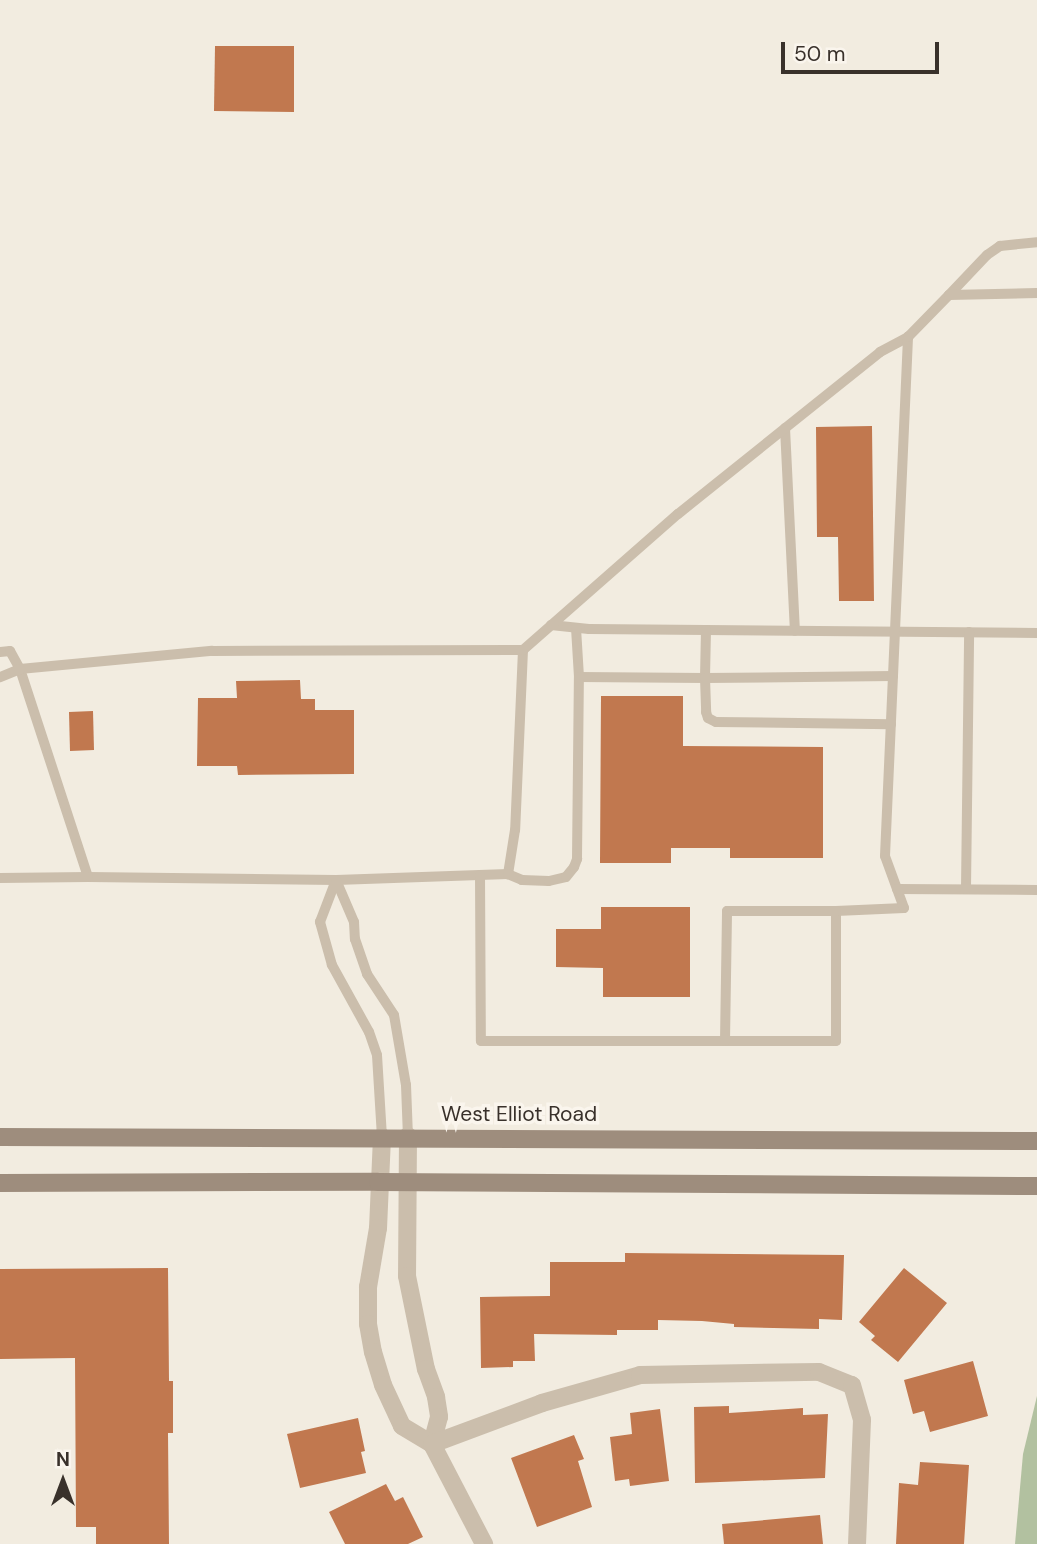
<!DOCTYPE html>
<style>
body{margin:0}
#map{position:relative;width:1037px;height:1544px;overflow:hidden;background:#f2ece0;font-family:"DM Sans",sans-serif}
div>[style]{position:absolute}
.green>*{inset:0;background:#b2c1a0}
.building>*{inset:0;background:#c1784f}
.service>*{height:10px;margin:-5px;padding:0 5px;transform-origin:5px;border-radius:5px;background:#cbbeac}
.minor>*{height:18px;margin:-9px;padding:0 9px;transform-origin:9px;border-radius:9px;background:#cbbeac}
.secondary>*{height:18px;margin:-9px;padding:0 9px;transform-origin:9px;border-radius:9px;background:#9e8d7d}
span{translate:-50% -50%;white-space:nowrap;text-align:center;line-height:1.15;-webkit-text-stroke:7px #faf5ed;paint-order:stroke}
.street-label{font-size:21px;color:#39312b}
.north{position:absolute;left:28px;top:1446px;width:70px;height:70px;-webkit-text-stroke:5px #faf5ed;paint-order:stroke;rotate:0deg;font-size:19px;font-weight:700;line-height:28px;text-align:center;color:#39312b}
.north::after{content:'';display:block;margin:auto;width:24px;height:32px;background:#39312b;clip-path:polygon(50% 0,100% 100%,50% 72%,0 100%)}
.scale{position:absolute;left:781px;top:42px;width:158px;height:32px;box-sizing:border-box;border:4px solid #39312b;border-top:0;padding-left:9px;font-size:21px;line-height:24px;white-space:nowrap;color:#39312b;-webkit-text-stroke:5px #faf5ed;paint-order:stroke}
</style>
<div id="map">
<div class="green">
<div style="clip-path:polygon(1037px 1396px,1037px 1544px,1015px 1544px,1023px 1454px)"></div>
</div>
<div class="building">
<div style="clip-path:polygon(215px 46px,294px 46px,294px 112px,214px 111px)"></div>
<div style="clip-path:polygon(872px 426px,874px 601px,839px 601px,838px 537px,817px 537px,816px 427px)"></div>
<div style="clip-path:polygon(300px 680px,301px 699px,315px 699px,315px 710px,354px 710px,354px 774px,238px 775px,237px 766px,197px 766px,198px 698px,237px 698px,236px 681px)"></div>
<div style="clip-path:polygon(601px 696px,683px 696px,683px 746px,823px 747px,823px 858px,730px 858px,730px 848px,671px 848px,671px 863px,600px 863px)"></div>
<div style="clip-path:polygon(93px 711px,94px 750px,70px 751px,69px 712px)"></div>
<div style="clip-path:polygon(601px 907px,690px 907px,690px 997px,603px 997px,603px 968px,556px 967px,556px 929px,601px 929px)"></div>
<div style="clip-path:polygon(625px 1253px,844px 1255px,842px 1320px,819px 1319px,819px 1329px,734px 1327px,734px 1324px,702px 1321px,658px 1320px,658px 1330px,617px 1330px,617px 1335px,534px 1334px,535px 1361px,513px 1361px,513px 1367px,481px 1368px,480px 1297px,550px 1296px,550px 1262px,625px 1262px)"></div>
<div style="clip-path:polygon(168px 1268px,169px 1381px,173px 1381px,173px 1433px,168px 1433px,169px 1544px,96px 1544px,96px 1527px,76px 1527px,75px 1358px,0 1359px,0 1269px)"></div>
<div style="clip-path:polygon(904px 1268px,947px 1303px,898px 1362px,871px 1340px,875px 1336px,859px 1322px)"></div>
<div style="clip-path:polygon(973px 1361px,988px 1416px,930px 1432px,924px 1411px,913px 1414px,904px 1380px)"></div>
<div style="clip-path:polygon(729px 1406px,729px 1413px,803px 1408px,803px 1415px,828px 1414px,825px 1478px,695px 1483px,694px 1407px)"></div>
<div style="clip-path:polygon(660px 1409px,669px 1481px,630px 1486px,629px 1479px,615px 1481px,610px 1437px,632px 1434px,630px 1413px)"></div>
<div style="clip-path:polygon(358px 1418px,365px 1451px,361px 1452px,366px 1473px,300px 1488px,287px 1434px)"></div>
<div style="clip-path:polygon(574px 1435px,584px 1459px,578px 1461px,592px 1507px,537px 1527px,511px 1458px)"></div>
<div style="clip-path:polygon(920px 1462px,969px 1465px,964px 1544px,896px 1544px,899px 1483px,918px 1485px)"></div>
<div style="clip-path:polygon(386px 1484px,395px 1501px,403px 1497px,423px 1537px,408px 1544px,345px 1544px,329px 1512px)"></div>
<div style="clip-path:polygon(820px 1515px,823px 1544px,724px 1544px,722px 1524px)"></div>
</div>
<div class="service">
<div style="left:949px;top:295px;width:55px;rotate:-46.5deg"></div>
<div style="left:987px;top:255px;width:16px;rotate:-35deg"></div>
<div style="left:1000px;top:246px;width:37px;rotate:-6deg"></div>
<div style="left:785px;top:428px;width:203px;rotate:87.2deg"></div>
<div style="left:551px;top:625px;width:38px;rotate:6deg"></div>
<div style="left:589px;top:629px;width:448px;rotate:0.5deg"></div>
<div style="left:576px;top:628px;width:49px;rotate:86.5deg"></div>
<div style="left:579px;top:677px;width:126px;rotate:0.5deg"></div>
<div style="left:705px;top:678px;width:34px;rotate:88deg"></div>
<div style="left:706px;top:712px;width:6px;rotate:72deg"></div>
<div style="left:708px;top:718px;width:9px;rotate:27deg"></div>
<div style="left:716px;top:722px;width:175px;rotate:0.7deg"></div>
<div style="left:706px;top:630px;width:48px;rotate:91.2deg"></div>
<div style="left:705px;top:678px;width:188px;rotate:-0.6deg"></div>
<div style="left:523px;top:650px;width:180px;rotate:92.5deg"></div>
<div style="left:515px;top:830px;width:45px;rotate:99deg"></div>
<div style="left:508px;top:874px;width:172px;rotate:178deg"></div>
<div style="left:336px;top:880px;width:248px;rotate:-179.3deg"></div>
<div style="left:88px;top:877px;width:219px;rotate:-108.1deg"></div>
<div style="left:20px;top:669px;width:193px;rotate:-5.4deg"></div>
<div style="left:212px;top:651px;width:311px;rotate:-0.2deg"></div>
<div style="left:523px;top:650px;width:206px;rotate:-41.3deg"></div>
<div style="left:678px;top:514px;width:259px;rotate:-38.7deg"></div>
<div style="left:880px;top:352px;width:32px;rotate:-28deg"></div>
<div style="left:0;top:652px;width:10px;rotate:-6deg"></div>
<div style="left:10px;top:651px;width:21px;rotate:61deg"></div>
<div style="left:20px;top:669px;width:22px;rotate:158deg"></div>
<div style="left:508px;top:874px;width:15px;rotate:23deg"></div>
<div style="left:522px;top:880px;width:27px;rotate:2deg"></div>
<div style="left:549px;top:881px;width:17px;rotate:-13deg"></div>
<div style="left:566px;top:877px;width:13px;rotate:-51deg"></div>
<div style="left:574px;top:867px;width:9px;rotate:-69deg"></div>
<div style="left:577px;top:859px;width:182px;rotate:-89.4deg"></div>
<div style="left:480px;top:875px;width:166px;rotate:89.7deg"></div>
<div style="left:481px;top:1041px;width:355px"></div>
<div style="left:836px;top:1041px;width:130px;rotate:-90deg"></div>
<div style="left:836px;top:911px;width:68px;rotate:-2.5deg"></div>
<div style="left:904px;top:908px;width:55px;rotate:-110.1deg"></div>
<div style="left:885px;top:856px;width:520px;rotate:-87.46deg"></div>
<div style="left:908px;top:337px;width:59px;rotate:-45.7deg"></div>
<div style="left:949px;top:295px;width:88px;rotate:-1.3deg"></div>
<div style="left:0;top:878px;width:88px;rotate:-0.7deg"></div>
<div style="left:897px;top:889px;width:140px;rotate:0.4deg"></div>
<div style="left:966px;top:889px;width:257px;rotate:-89.3deg"></div>
<div style="left:725px;top:1041px;width:130px;rotate:-89.1deg"></div>
<div style="left:727px;top:911px;width:109px"></div>
<div style="left:382px;top:1137px;width:82px;rotate:-93.5deg"></div>
<div style="left:377px;top:1055px;width:24px;rotate:-109deg"></div>
<div style="left:369px;top:1032px;width:77px;rotate:-118.9deg"></div>
<div style="left:332px;top:965px;width:45px;rotate:-105.6deg"></div>
<div style="left:320px;top:922px;width:45px;rotate:-69.1deg"></div>
<div style="left:336px;top:880px;width:46px;rotate:66.8deg"></div>
<div style="left:354px;top:922px;width:17px;rotate:87deg"></div>
<div style="left:355px;top:939px;width:37px;rotate:71deg"></div>
<div style="left:367px;top:974px;width:49px;rotate:56.6deg"></div>
<div style="left:394px;top:1015px;width:71px;rotate:80.3deg"></div>
<div style="left:406px;top:1085px;width:51px;rotate:87.8deg"></div>
</div>
<div class="minor">
<div style="left:408px;top:1136px;width:140px;rotate:90.4deg"></div>
<div style="left:407px;top:1276px;width:95px;rotate:78.5deg"></div>
<div style="left:426px;top:1369px;width:30px;rotate:70deg"></div>
<div style="left:436px;top:1397px;width:20px;rotate:81deg"></div>
<div style="left:439px;top:1417px;width:28px;rotate:105deg"></div>
<div style="left:382px;top:1137px;width:91px;rotate:92.5deg"></div>
<div style="left:378px;top:1228px;width:60px;rotate:99.6deg"></div>
<div style="left:368px;top:1287px;width:37px;rotate:90deg"></div>
<div style="left:368px;top:1324px;width:28px;rotate:80deg"></div>
<div style="left:373px;top:1352px;width:34px;rotate:73deg"></div>
<div style="left:383px;top:1385px;width:45px;rotate:65.1deg"></div>
<div style="left:402px;top:1426px;width:35px;rotate:31deg"></div>
<div style="left:432px;top:1444px;width:113px;rotate:62.5deg"></div>
<div style="left:432px;top:1444px;width:117px;rotate:-20.4deg"></div>
<div style="left:542px;top:1403px;width:102px;rotate:-15.9deg"></div>
<div style="left:640px;top:1375px;width:179px;rotate:-1deg"></div>
<div style="left:819px;top:1372px;width:35px;rotate:22deg"></div>
<div style="left:852px;top:1385px;width:36px;rotate:74deg"></div>
<div style="left:862px;top:1420px;width:124px;rotate:92.3deg"></div>
</div>
<div class="secondary">
<div style="left:0;top:1137px;width:1037px;rotate:0.22deg"></div>
<div style="left:0;top:1183px;width:378px;rotate:-0.2deg"></div>
<div style="left:378px;top:1182px;width:659px;rotate:0.35deg"></div>
</div>
<div class="street-label">
<span style="left:519px;top:1114px">West Elliot Road</span>
</div>
<div class="north">N</div>
<div class="scale">50 m</div>
</div>
